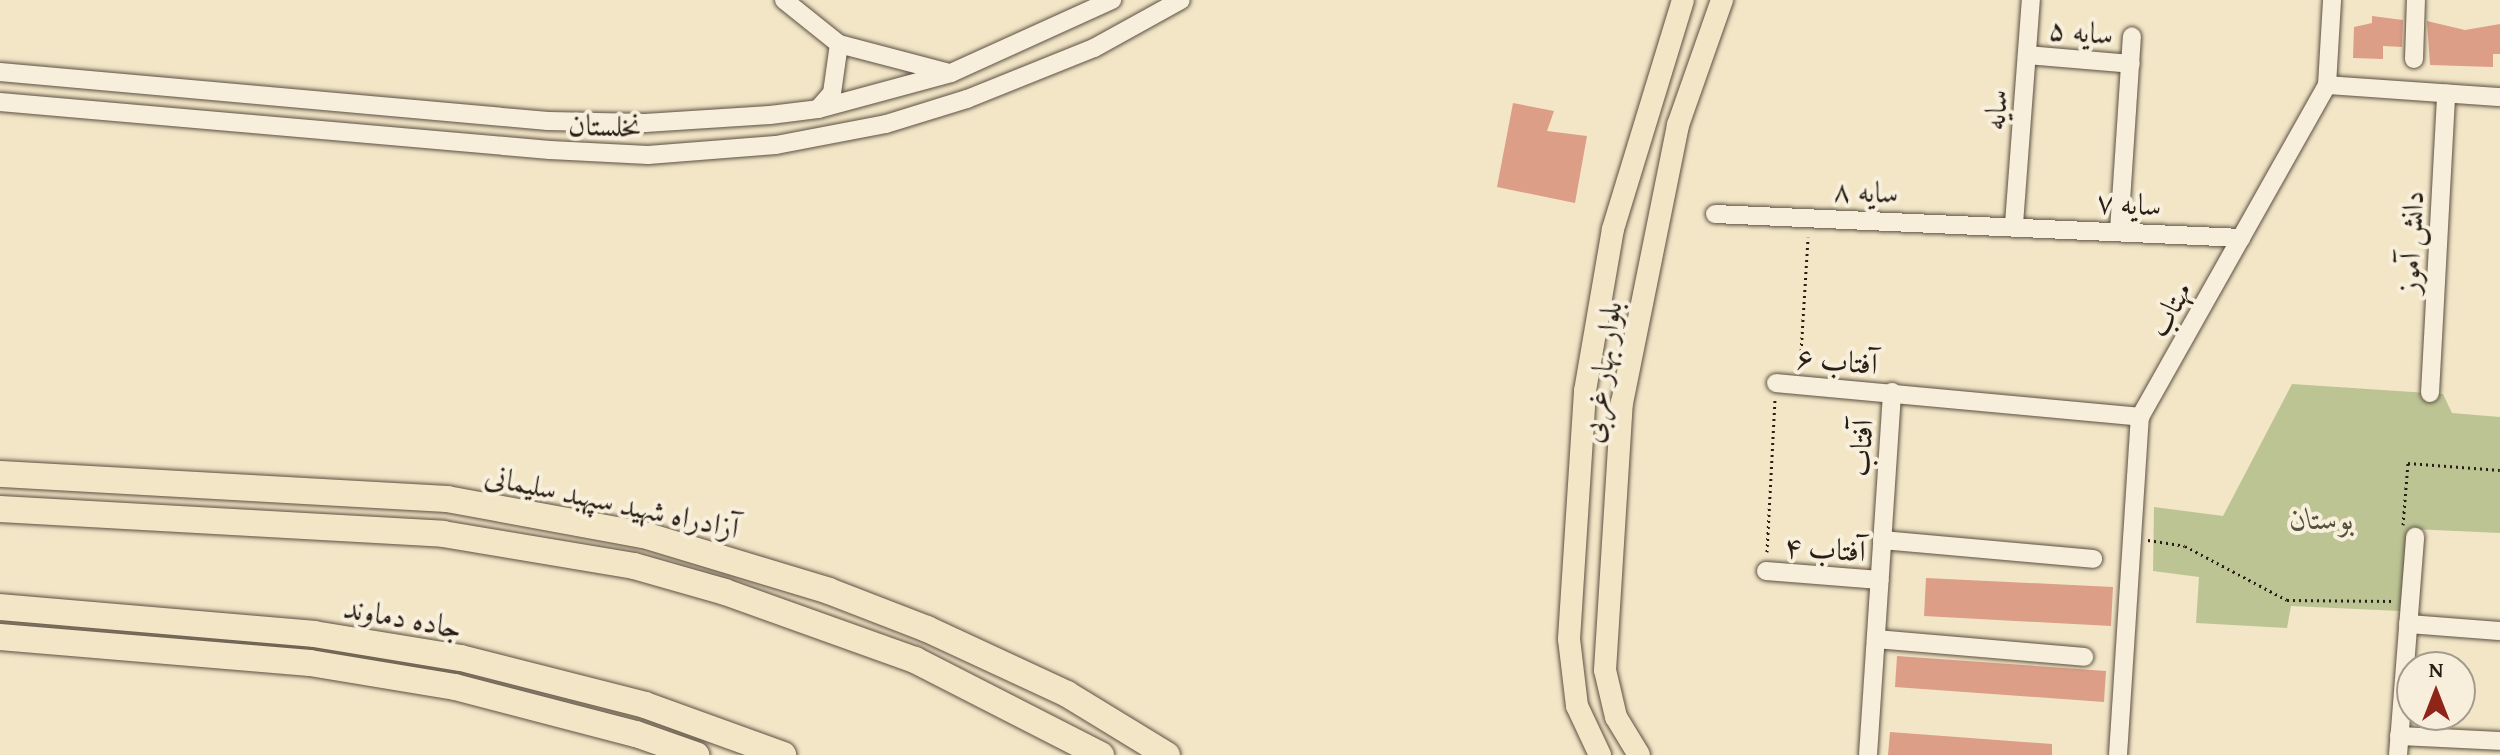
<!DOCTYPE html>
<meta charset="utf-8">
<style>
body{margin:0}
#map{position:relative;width:2500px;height:755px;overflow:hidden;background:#f3e6c7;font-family:"Gentium Book Plus",Amiri,serif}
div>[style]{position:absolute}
.green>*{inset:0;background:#bdc494}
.building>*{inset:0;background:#dc9e87}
.path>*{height:3px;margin-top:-1.5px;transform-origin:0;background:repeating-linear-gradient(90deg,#281e16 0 2px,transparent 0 6px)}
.roads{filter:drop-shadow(0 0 2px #5b5042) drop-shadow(0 0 2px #5b5042)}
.minor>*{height:18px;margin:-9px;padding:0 9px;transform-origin:9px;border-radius:9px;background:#f7efdb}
.major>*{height:22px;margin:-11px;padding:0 11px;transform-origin:11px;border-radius:11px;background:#f3e6c7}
.highway>*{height:26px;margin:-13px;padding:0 13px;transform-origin:13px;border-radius:13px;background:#f3e6c7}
span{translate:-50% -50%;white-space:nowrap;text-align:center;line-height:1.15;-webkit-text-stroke:8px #f7efdb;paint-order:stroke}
.street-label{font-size:30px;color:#281e16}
.park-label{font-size:30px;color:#55503c;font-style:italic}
.north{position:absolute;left:2396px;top:651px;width:80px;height:80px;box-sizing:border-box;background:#f7efdb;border:2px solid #a49b8c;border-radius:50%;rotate:0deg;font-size:22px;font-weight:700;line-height:32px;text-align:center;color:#281e16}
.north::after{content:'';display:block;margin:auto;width:28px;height:36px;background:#8f2418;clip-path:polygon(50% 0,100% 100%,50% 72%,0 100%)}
</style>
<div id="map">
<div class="green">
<div style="clip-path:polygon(2292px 384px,2443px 394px,2452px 413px,2500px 417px,2500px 533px,2412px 529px,2400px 611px,2291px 606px,2287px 628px,2196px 623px,2199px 577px,2153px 571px,2154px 507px,2223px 516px)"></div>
</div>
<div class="building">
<div style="clip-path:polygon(2372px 16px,2403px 20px,2402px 47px,2383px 46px,2383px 59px,2353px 58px,2354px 27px,2372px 23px)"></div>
<div style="clip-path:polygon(2427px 21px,2465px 30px,2500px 24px,2500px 54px,2493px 54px,2493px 67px,2430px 65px)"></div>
<div style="clip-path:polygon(1513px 103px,1554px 111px,1547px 131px,1587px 136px,1575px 203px,1497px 187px)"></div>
<div style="clip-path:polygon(1926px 578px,2113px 587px,2111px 626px,1924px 616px)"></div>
<div style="clip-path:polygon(1897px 656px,2106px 671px,2104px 702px,1895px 687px)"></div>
<div style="clip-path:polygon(1890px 732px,2052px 744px,2052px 755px,1888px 755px)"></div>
</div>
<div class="path">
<div style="left:1800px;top:369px;width:132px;rotate:-86.5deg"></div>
<div style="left:2403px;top:525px;width:62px;rotate:-85.4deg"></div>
<div style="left:2408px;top:463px;width:92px;rotate:4.4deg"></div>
<div style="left:2148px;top:540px;width:37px;rotate:9deg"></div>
<div style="left:2185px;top:546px;width:115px;rotate:27.9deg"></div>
<div style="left:2287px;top:600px;width:107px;rotate:0.5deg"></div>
<div style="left:1767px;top:552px;width:152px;rotate:-87deg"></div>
</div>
<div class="roads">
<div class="minor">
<div style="left:784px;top:0;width:70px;rotate:38.7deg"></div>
<div style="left:839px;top:44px;width:111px;rotate:14.7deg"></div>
<div style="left:2027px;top:55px;width:104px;rotate:4.9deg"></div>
<div style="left:2414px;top:59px;width:59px;rotate:-88.1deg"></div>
<div style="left:0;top:72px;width:550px;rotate:5.11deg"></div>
<div style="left:548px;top:121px;width:97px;rotate:1.2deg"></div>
<div style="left:645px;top:123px;width:125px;rotate:-3.7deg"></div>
<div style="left:770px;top:115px;width:48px;rotate:-7.1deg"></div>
<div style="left:818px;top:109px;width:138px;rotate:-15.1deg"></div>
<div style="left:951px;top:73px;width:177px;rotate:-24.4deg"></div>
<div style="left:2327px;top:85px;width:85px;rotate:-86.6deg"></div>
<div style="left:0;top:102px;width:552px;rotate:4.99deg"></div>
<div style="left:550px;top:150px;width:98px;rotate:2.9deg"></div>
<div style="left:648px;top:155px;width:128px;rotate:-4.5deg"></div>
<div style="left:776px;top:145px;width:112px;rotate:-10.8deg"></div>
<div style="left:886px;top:124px;width:85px;rotate:-17.2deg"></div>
<div style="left:967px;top:99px;width:137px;rotate:-21.9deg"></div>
<div style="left:1094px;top:48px;width:99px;rotate:-28.9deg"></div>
<div style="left:818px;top:109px;width:21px;rotate:-49deg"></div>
<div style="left:832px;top:93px;width:49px;rotate:-81.9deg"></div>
<div style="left:1715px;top:214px;width:527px;rotate:2.61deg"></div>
<div style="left:2014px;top:224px;width:225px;rotate:-85.7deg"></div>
<div style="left:2119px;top:231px;width:195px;rotate:-86.2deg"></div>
<div style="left:1776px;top:383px;width:366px;rotate:5.3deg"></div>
<div style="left:2430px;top:393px;width:300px;rotate:-86.9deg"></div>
<div style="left:1882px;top:540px;width:212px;rotate:5.1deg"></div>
<div style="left:1766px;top:571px;width:114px;rotate:4.5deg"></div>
<div style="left:2408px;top:624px;width:92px;rotate:4.4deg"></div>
<div style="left:1876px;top:639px;width:209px;rotate:4.9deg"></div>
<div style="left:2399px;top:736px;width:101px;rotate:2.8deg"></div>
<div style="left:1868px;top:755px;width:364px;rotate:-86.2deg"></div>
<div style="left:2118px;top:755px;width:339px;rotate:-86.3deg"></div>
<div style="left:2140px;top:417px;width:381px;rotate:-60.6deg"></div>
<div style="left:2327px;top:85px;width:173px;rotate:4deg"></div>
<div style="left:2398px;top:755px;width:219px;rotate:-85.5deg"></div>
</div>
<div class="major">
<div style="left:1600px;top:755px;width:54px;rotate:-115.1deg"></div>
<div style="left:1577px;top:706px;width:67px;rotate:-96.8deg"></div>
<div style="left:1569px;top:639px;width:249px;rotate:-86.3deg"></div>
<div style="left:1585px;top:391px;width:164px;rotate:-80.2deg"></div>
<div style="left:1613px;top:229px;width:239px;rotate:-73deg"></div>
<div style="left:1639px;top:755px;width:44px;rotate:-121.2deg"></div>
<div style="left:1616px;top:717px;width:48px;rotate:-103.2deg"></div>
<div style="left:1605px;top:670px;width:268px;rotate:-86.4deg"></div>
<div style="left:1622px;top:403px;width:284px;rotate:-78.6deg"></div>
<div style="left:1678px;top:125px;width:133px;rotate:-70.6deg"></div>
</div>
<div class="highway">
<div style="left:0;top:474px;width:448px;rotate:3.2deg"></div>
<div style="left:447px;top:499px;width:200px;rotate:10.4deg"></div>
<div style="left:644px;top:535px;width:193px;rotate:16.8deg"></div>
<div style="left:829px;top:591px;width:105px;rotate:21.2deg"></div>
<div style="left:927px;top:629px;width:154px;rotate:24.9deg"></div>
<div style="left:1067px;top:694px;width:117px;rotate:31.4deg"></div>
<div style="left:0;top:509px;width:444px;rotate:3.2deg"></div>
<div style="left:443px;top:534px;width:194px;rotate:9.5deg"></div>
<div style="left:634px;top:566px;width:95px;rotate:15.9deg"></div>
<div style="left:725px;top:592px;width:202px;rotate:19.7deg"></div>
<div style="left:915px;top:660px;width:209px;rotate:27.1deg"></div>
<div style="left:0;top:607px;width:315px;rotate:4.9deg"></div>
<div style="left:314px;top:634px;width:149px;rotate:9.3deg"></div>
<div style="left:461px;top:658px;width:190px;rotate:14.3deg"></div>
<div style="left:645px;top:705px;width:147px;rotate:19.9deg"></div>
<div style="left:0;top:637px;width:311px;rotate:4.8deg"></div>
<div style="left:310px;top:663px;width:147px;rotate:9.4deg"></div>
<div style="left:455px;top:687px;width:187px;rotate:14.6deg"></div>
<div style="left:636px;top:734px;width:64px;rotate:19.3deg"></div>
</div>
</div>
<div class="street-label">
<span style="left:2081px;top:31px;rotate:5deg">سایه ۵</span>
<span style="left:1995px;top:110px;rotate:-86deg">سایه</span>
<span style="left:605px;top:125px;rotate:2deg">نخلستان</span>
<span style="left:1866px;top:191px;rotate:2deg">سایه ۸</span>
<span style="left:2129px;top:203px;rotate:4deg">سایه ۷</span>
<span style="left:2410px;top:242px;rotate:-87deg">دانش آموز</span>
<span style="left:2169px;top:309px;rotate:-61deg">مهتاب</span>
<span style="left:1837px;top:360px;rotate:5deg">آفتاب ۶</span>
<span style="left:1601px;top:372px;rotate:-82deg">بلوار بهار غربی</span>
<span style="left:1860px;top:448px;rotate:-86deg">آفتاب</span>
<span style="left:612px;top:501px;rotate:12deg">آزادراه شهید سپهبد سلیمانی</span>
<span style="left:1825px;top:548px;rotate:4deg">آفتاب ۴</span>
<span style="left:403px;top:617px;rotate:10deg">جاده دماوند</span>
</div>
<div class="park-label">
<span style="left:2322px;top:518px">بوستان</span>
</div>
<div class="north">N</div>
</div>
